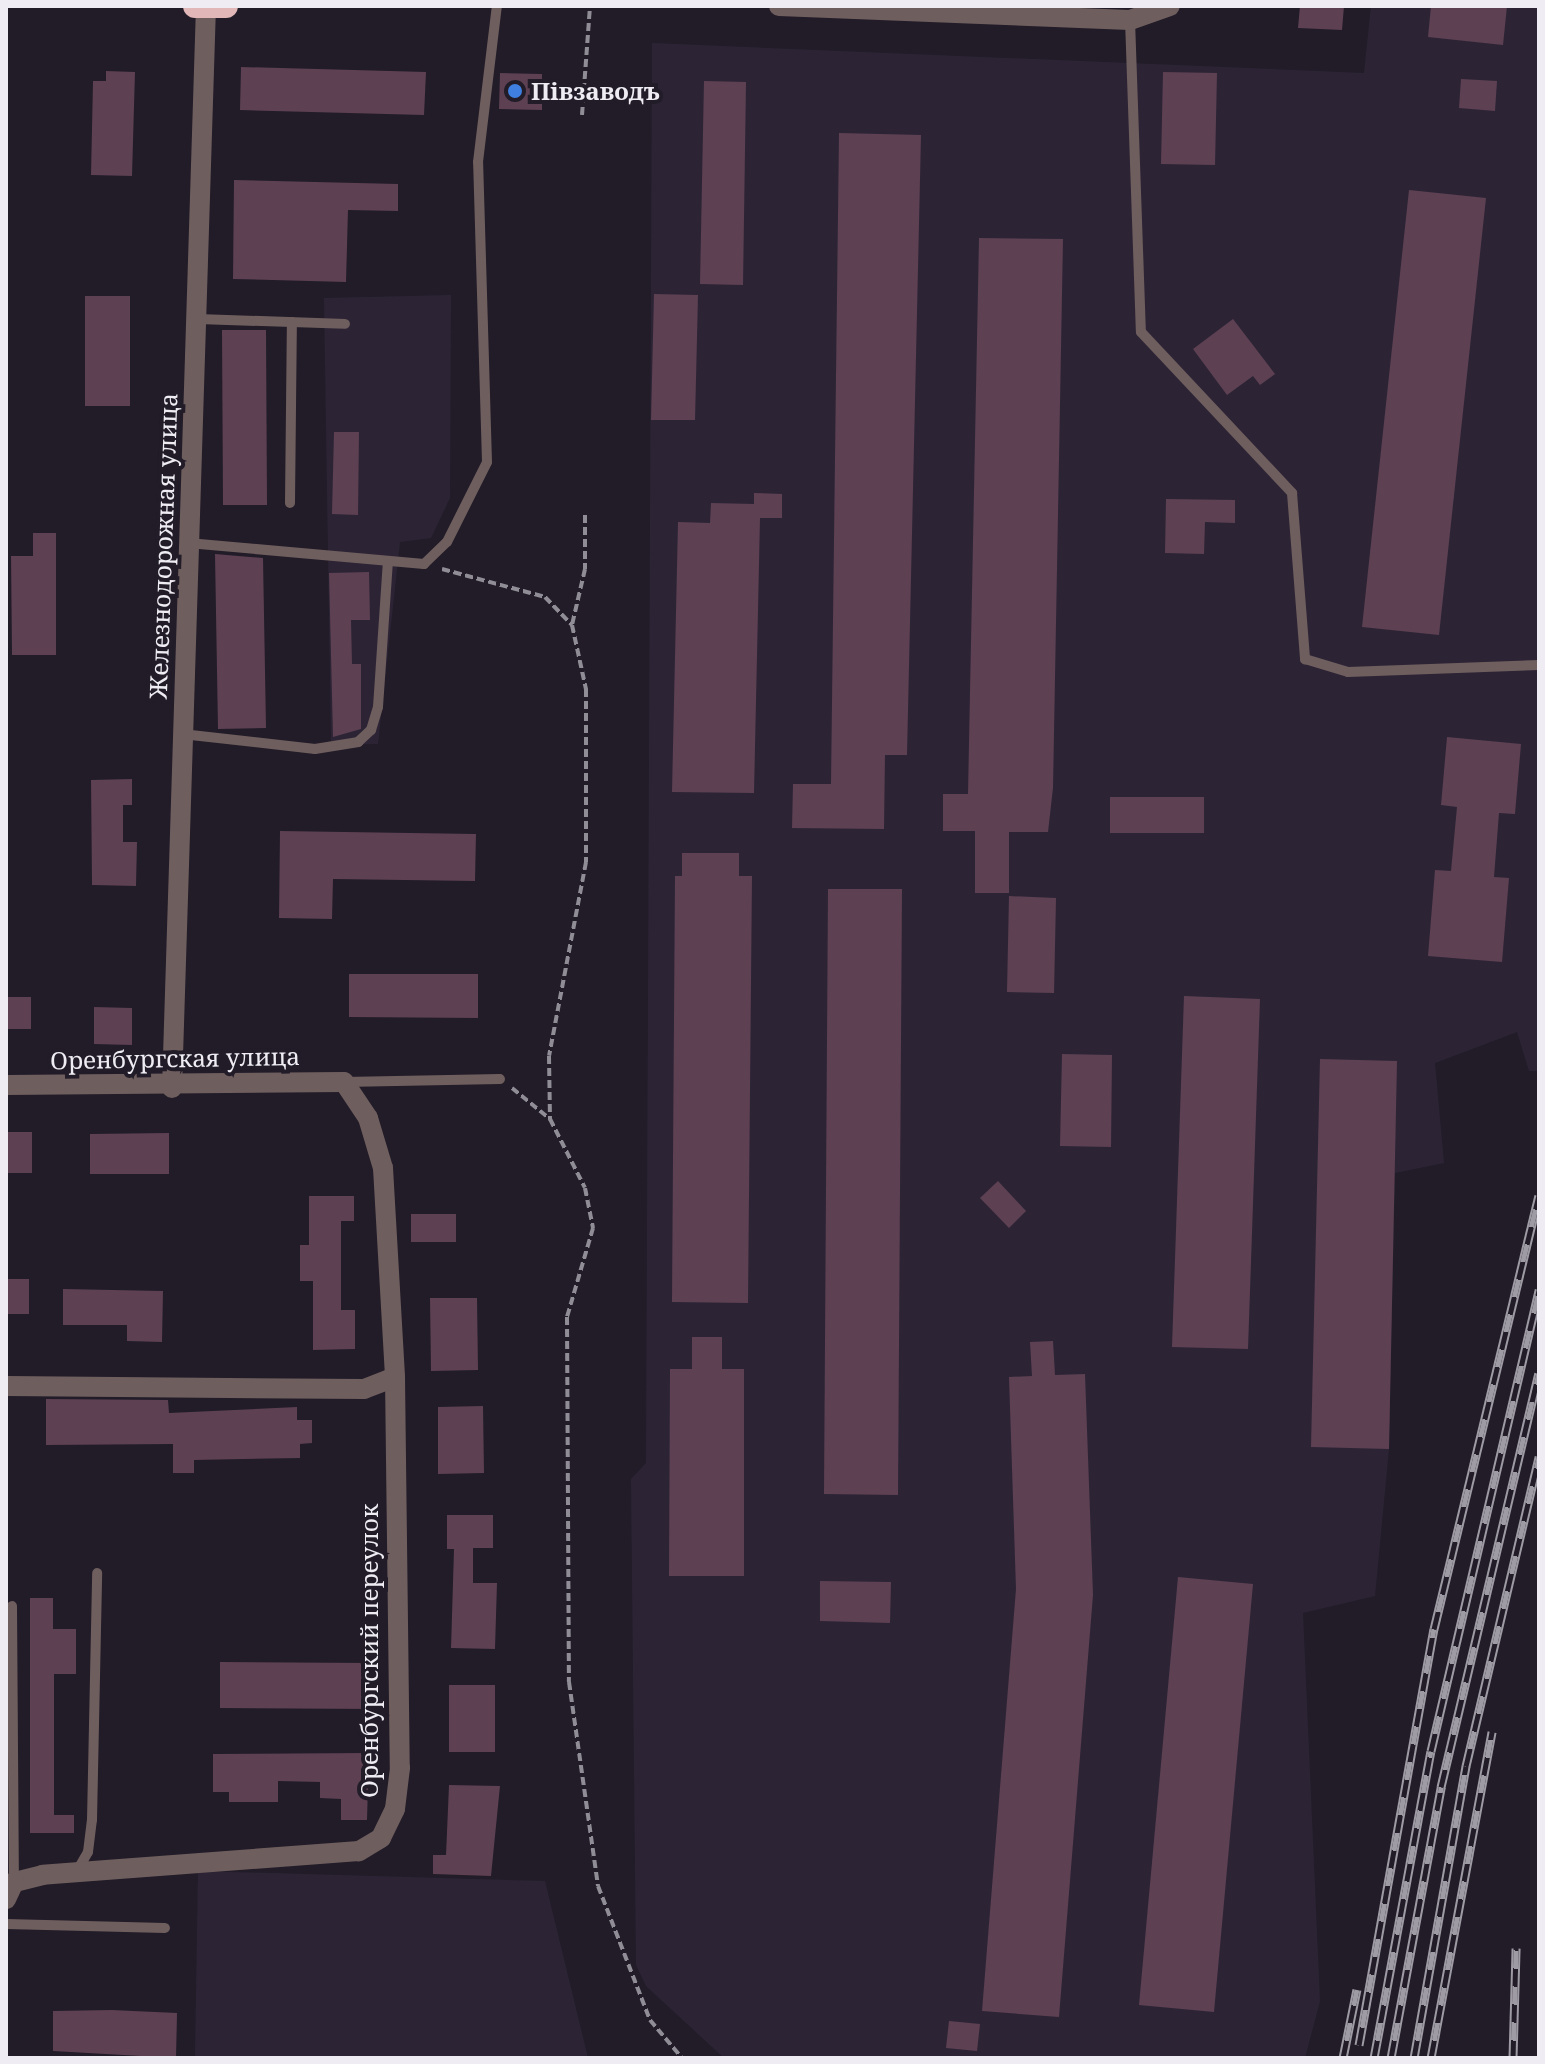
<!DOCTYPE html>
<meta charset="utf-8">
<style>
body{margin:0}
#map{position:relative;width:1545px;height:2064px;overflow:hidden;background:#211c28;font-family:"Noto Serif",serif}
div>[style]{position:absolute}
.built>*{inset:0;background:#2c2435}
.building>*{inset:0;background:#5d4052}
.path>*{height:4px;margin-top:-2px;transform-origin:0;background:repeating-linear-gradient(90deg,#918d97 0 8px,transparent 0 12px)}
.lane>*{height:10px;margin:-5px;padding:0 5px;transform-origin:5px;border-radius:5px;background:#6f5e5e}
.street>*{height:20px;margin:-10px;padding:0 10px;transform-origin:10px;border-radius:10px;background:#6f5e5e}
.highway>*{height:24px;margin:-12px;padding:0 12px;transform-origin:12px;border-radius:12px;background:#e1b7b8}
.rail>*{height:9px;margin-top:-4.5px;transform-origin:0;background:repeating-linear-gradient(90deg,#211c28 0 18px,#9f9ba4 0 36px);box-sizing:border-box;border-block:2px solid #9f9ba4}
.dots>*{width:22px;height:22px;translate:-50% -50%;box-sizing:border-box;border:4px solid #211c28;border-radius:50%}
span{translate:-50% -50%;white-space:nowrap;text-align:center;line-height:1.15;-webkit-text-stroke:8px #211c28;paint-order:stroke}
.poi-label{font-size:24px;color:#efecf3;font-weight:700}
.left{translate:0 -50%;text-align:left}
.street-label{font-size:24px;color:#efecf3}
.frame{position:absolute;inset:0;border:8px solid #efecf3;pointer-events:none}
</style>
<div id="map">
<div class="built">
<div style="clip-path:polygon(1371px 6px,1539px 6px,1539px 1071px,1529px 1071px,1517px 1032px,1435px 1063px,1444px 1163px,1395px 1173px,1389px 1449px,1375px 1596px,1303px 1613px,1320px 2001px,1305px 2058px,724px 2058px,646px 1986px,636px 1965px,631px 1479px,646px 1463px,652px 43px,1364px 73px)"></div>
<div style="clip-path:polygon(451px 295px,450px 498px,431px 538px,400px 542px,378px 744px,331px 745px,324px 298px)"></div>
<div style="clip-path:polygon(198px 1871px,545px 1881px,588px 2058px,195px 2058px)"></div>
</div>
<div class="building">
<div style="clip-path:polygon(1300px 6px,1344px 6px,1342px 30px,1298px 28px)"></div>
<div style="clip-path:polygon(1431px 6px,1507px 6px,1503px 45px,1428px 37px)"></div>
<div style="clip-path:polygon(241px 67px,426px 72px,424px 115px,240px 110px)"></div>
<div style="clip-path:polygon(106px 71px,135px 72px,132px 176px,91px 175px,93px 81px,106px 81px)"></div>
<div style="clip-path:polygon(1163px 72px,1217px 73px,1215px 165px,1161px 164px)"></div>
<div style="clip-path:polygon(500px 73px,542px 74px,542px 110px,499px 109px)"></div>
<div style="clip-path:polygon(1461px 79px,1497px 81px,1495px 111px,1459px 108px)"></div>
<div style="clip-path:polygon(704px 81px,746px 82px,743px 285px,700px 284px)"></div>
<div style="clip-path:polygon(839px 133px,921px 135px,907px 755px,885px 755px,884px 829px,792px 828px,793px 784px,831px 784px)"></div>
<div style="clip-path:polygon(234px 180px,398px 184px,398px 211px,348px 210px,346px 282px,233px 279px)"></div>
<div style="clip-path:polygon(1409px 190px,1486px 198px,1439px 635px,1362px 627px)"></div>
<div style="clip-path:polygon(979px 238px,1063px 239px,1053px 788px,1048px 832px,1009px 832px,1009px 893px,975px 893px,975px 831px,943px 831px,943px 794px,968px 794px)"></div>
<div style="clip-path:polygon(654px 294px,698px 295px,695px 420px,651px 420px)"></div>
<div style="clip-path:polygon(85px 296px,130px 296px,130px 406px,85px 406px)"></div>
<div style="clip-path:polygon(1233px 319px,1275px 374px,1260px 385px,1253px 376px,1227px 395px,1193px 349px)"></div>
<div style="clip-path:polygon(222px 330px,266px 330px,267px 505px,223px 505px)"></div>
<div style="clip-path:polygon(334px 432px,359px 432px,358px 515px,332px 514px)"></div>
<div style="clip-path:polygon(754px 493px,782px 494px,782px 518px,760px 518px,754px 793px,672px 792px,678px 522px,710px 523px,711px 503px,754px 504px)"></div>
<div style="clip-path:polygon(1166px 499px,1235px 500px,1235px 523px,1205px 522px,1204px 554px,1165px 553px)"></div>
<div style="clip-path:polygon(33px 533px,56px 533px,56px 655px,12px 655px,11px 556px,33px 556px)"></div>
<div style="clip-path:polygon(215px 554px,263px 558px,266px 728px,218px 729px)"></div>
<div style="clip-path:polygon(369px 572px,370px 620px,351px 620px,352px 664px,361px 664px,361px 729px,333px 737px,329px 573px)"></div>
<div style="clip-path:polygon(1447px 737px,1521px 744px,1515px 814px,1499px 813px,1494px 877px,1509px 878px,1502px 962px,1428px 956px,1435px 870px,1451px 871px,1457px 807px,1441px 805px)"></div>
<div style="clip-path:polygon(132px 779px,132px 805px,123px 805px,123px 842px,137px 842px,136px 886px,92px 885px,91px 780px)"></div>
<div style="clip-path:polygon(1110px 797px,1204px 797px,1204px 833px,1110px 833px)"></div>
<div style="clip-path:polygon(280px 831px,476px 834px,475px 881px,333px 879px,332px 919px,279px 918px)"></div>
<div style="clip-path:polygon(682px 853px,739px 853px,739px 876px,752px 876px,748px 1303px,672px 1302px,675px 876px,682px 876px)"></div>
<div style="clip-path:polygon(828px 889px,902px 889px,898px 1495px,824px 1494px)"></div>
<div style="clip-path:polygon(1009px 896px,1056px 898px,1054px 993px,1007px 992px)"></div>
<div style="clip-path:polygon(349px 974px,478px 974px,478px 1018px,349px 1017px)"></div>
<div style="clip-path:polygon(1184px 996px,1260px 999px,1248px 1349px,1172px 1347px)"></div>
<div style="clip-path:polygon(6px 997px,31px 997px,31px 1029px,6px 1029px)"></div>
<div style="clip-path:polygon(94px 1007px,132px 1008px,132px 1045px,94px 1044px)"></div>
<div style="clip-path:polygon(1062px 1054px,1112px 1055px,1111px 1147px,1060px 1146px)"></div>
<div style="clip-path:polygon(1320px 1059px,1397px 1061px,1389px 1449px,1311px 1447px)"></div>
<div style="clip-path:polygon(6px 1132px,32px 1132px,32px 1173px,6px 1173px)"></div>
<div style="clip-path:polygon(169px 1133px,169px 1174px,90px 1174px,90px 1134px)"></div>
<div style="clip-path:polygon(998px 1181px,1026px 1211px,1009px 1228px,980px 1198px)"></div>
<div style="clip-path:polygon(309px 1196px,354px 1196px,354px 1221px,341px 1221px,341px 1310px,355px 1310px,355px 1349px,313px 1350px,313px 1281px,300px 1281px,300px 1245px,309px 1245px)"></div>
<div style="clip-path:polygon(411px 1214px,456px 1214px,456px 1242px,411px 1242px)"></div>
<div style="clip-path:polygon(6px 1279px,29px 1279px,29px 1314px,6px 1314px)"></div>
<div style="clip-path:polygon(63px 1289px,163px 1291px,162px 1342px,127px 1341px,127px 1325px,63px 1325px)"></div>
<div style="clip-path:polygon(430px 1298px,477px 1298px,478px 1370px,431px 1371px)"></div>
<div style="clip-path:polygon(692px 1337px,722px 1337px,722px 1369px,744px 1369px,744px 1576px,669px 1576px,670px 1369px,692px 1369px)"></div>
<div style="clip-path:polygon(1053px 1341px,1055px 1375px,1085px 1374px,1093px 1595px,1059px 2017px,982px 2011px,1016px 1589px,1009px 1377px,1032px 1376px,1030px 1342px)"></div>
<div style="clip-path:polygon(46px 1399px,168px 1400px,169px 1413px,297px 1407px,297px 1420px,312px 1420px,312px 1443px,300px 1444px,300px 1458px,194px 1460px,194px 1473px,173px 1473px,173px 1444px,46px 1445px)"></div>
<div style="clip-path:polygon(483px 1406px,484px 1473px,438px 1474px,438px 1407px)"></div>
<div style="clip-path:polygon(447px 1515px,493px 1515px,493px 1548px,473px 1548px,473px 1583px,497px 1583px,495px 1649px,451px 1648px,454px 1549px,447px 1549px)"></div>
<div style="clip-path:polygon(1178px 1577px,1253px 1584px,1214px 2012px,1139px 2005px)"></div>
<div style="clip-path:polygon(820px 1581px,891px 1582px,890px 1623px,820px 1621px)"></div>
<div style="clip-path:polygon(30px 1598px,53px 1598px,53px 1629px,76px 1629px,76px 1674px,54px 1674px,54px 1815px,74px 1815px,74px 1833px,30px 1833px)"></div>
<div style="clip-path:polygon(220px 1662px,372px 1663px,372px 1709px,220px 1708px)"></div>
<div style="clip-path:polygon(449px 1685px,495px 1685px,495px 1752px,449px 1752px)"></div>
<div style="clip-path:polygon(369px 1753px,367px 1820px,341px 1820px,341px 1799px,320px 1798px,320px 1782px,278px 1781px,278px 1802px,229px 1802px,229px 1792px,213px 1792px,213px 1754px)"></div>
<div style="clip-path:polygon(449px 1785px,500px 1786px,491px 1876px,433px 1874px,433px 1855px,446px 1855px)"></div>
<div style="clip-path:polygon(112px 2010px,177px 2013px,176px 2058px,53px 2051px,53px 2011px)"></div>
<div style="clip-path:polygon(949px 2021px,980px 2024px,977px 2051px,946px 2048px)"></div>
</div>
<div class="path">
<div style="left:582px;top:115px;width:109px;rotate:-85.8deg"></div>
<div style="left:585px;top:515px;width:54px;rotate:90deg"></div>
<div style="left:585px;top:569px;width:57px;rotate:103.1deg"></div>
<div style="left:572px;top:625px;width:66px;rotate:77.7deg"></div>
<div style="left:586px;top:689px;width:173px;rotate:90deg"></div>
<div style="left:586px;top:862px;width:197px;rotate:100.8deg"></div>
<div style="left:549px;top:1056px;width:63px;rotate:89.1deg"></div>
<div style="left:550px;top:1119px;width:77px;rotate:63.1deg"></div>
<div style="left:585px;top:1188px;width:41px;rotate:78.7deg"></div>
<div style="left:593px;top:1228px;width:93px;rotate:106.3deg"></div>
<div style="left:567px;top:1317px;width:365px;rotate:89.7deg"></div>
<div style="left:569px;top:1682px;width:206px;rotate:81.9deg"></div>
<div style="left:598px;top:1886px;width:144px;rotate:68.8deg"></div>
<div style="left:650px;top:2020px;width:50px;rotate:49.9deg"></div>
<div style="left:442px;top:569px;width:107px;rotate:15.2deg"></div>
<div style="left:545px;top:597px;width:39px;rotate:46deg"></div>
<div style="left:512px;top:1088px;width:49px;rotate:39.2deg"></div>
</div>
<div class="lane">
<div style="left:1130px;top:20px;width:312px;rotate:88deg"></div>
<div style="left:1141px;top:332px;width:221px;rotate:46.8deg"></div>
<div style="left:1292px;top:493px;width:167px;rotate:85.5deg"></div>
<div style="left:1305px;top:659px;width:45px;rotate:16.8deg"></div>
<div style="left:1348px;top:672px;width:191px;rotate:-2.1deg"></div>
<div style="left:198px;top:319px;width:147px;rotate:1.9deg"></div>
<div style="left:290px;top:503px;width:181px;rotate:-89.4deg"></div>
<div style="left:188px;top:543px;width:237px;rotate:5.1deg"></div>
<div style="left:424px;top:564px;width:32px;rotate:-44deg"></div>
<div style="left:447px;top:542px;width:89px;rotate:-63.4deg"></div>
<div style="left:487px;top:462px;width:300px;rotate:-91.7deg"></div>
<div style="left:478px;top:162px;width:157px;rotate:-83.1deg"></div>
<div style="left:182px;top:734px;width:134px;rotate:6.4deg"></div>
<div style="left:315px;top:749px;width:44px;rotate:-9.2deg"></div>
<div style="left:358px;top:742px;width:18px;rotate:-43deg"></div>
<div style="left:371px;top:730px;width:24px;rotate:-73deg"></div>
<div style="left:378px;top:707px;width:146px;rotate:-86.1deg"></div>
<div style="left:344px;top:1082px;width:156px;rotate:-1.1deg"></div>
<div style="left:12px;top:1606px;width:276px;rotate:89.6deg"></div>
<div style="left:77px;top:1871px;width:22px;rotate:-60deg"></div>
<div style="left:88px;top:1852px;width:32px;rotate:-83deg"></div>
<div style="left:92px;top:1820px;width:247px;rotate:-88.8deg"></div>
<div style="left:6px;top:1924px;width:159px;rotate:1.4deg"></div>
</div>
<div class="street">
<div style="left:779px;top:6px;width:351px;rotate:2.3deg"></div>
<div style="left:1130px;top:20px;width:42px;rotate:-19.3deg"></div>
<div style="left:6px;top:1085px;width:338px;rotate:-0.5deg"></div>
<div style="left:344px;top:1082px;width:43px;rotate:56.3deg"></div>
<div style="left:368px;top:1118px;width:52px;rotate:73.3deg"></div>
<div style="left:383px;top:1168px;width:209px;rotate:86.7deg"></div>
<div style="left:395px;top:1377px;width:391px;rotate:89.3deg"></div>
<div style="left:400px;top:1768px;width:41px;rotate:97deg"></div>
<div style="left:395px;top:1809px;width:32px;rotate:116deg"></div>
<div style="left:381px;top:1838px;width:26px;rotate:149deg"></div>
<div style="left:359px;top:1851px;width:317px;rotate:175.7deg"></div>
<div style="left:43px;top:1875px;width:30px;rotate:166deg"></div>
<div style="left:14px;top:1882px;width:19px;rotate:115deg"></div>
<div style="left:172px;top:1088px;width:1083px;rotate:-88.2deg"></div>
<div style="left:6px;top:1386px;width:358px;rotate:0.5deg"></div>
<div style="left:364px;top:1389px;width:33px;rotate:-21deg"></div>
</div>
<div class="highway">
<div style="left:195px;top:6px;width:31px"></div>
</div>
<div class="rail">
<div style="left:1359px;top:2045px;width:423px;rotate:-79.8deg"></div>
<div style="left:1434px;top:1629px;width:446px;rotate:-76.4deg"></div>
<div style="left:1343px;top:2058px;width:70px;rotate:-78.5deg"></div>
<div style="left:1374px;top:2058px;width:312px;rotate:-79.5deg"></div>
<div style="left:1431px;top:1751px;width:474px;rotate:-76.8deg"></div>
<div style="left:1391px;top:2058px;width:276px;rotate:-79.5deg"></div>
<div style="left:1441px;top:1787px;width:425px;rotate:-76.7deg"></div>
<div style="left:1414px;top:2058px;width:297px;rotate:-79.9deg"></div>
<div style="left:1466px;top:1766px;width:318px;rotate:-76.7deg"></div>
<div style="left:1431px;top:2058px;width:332px;rotate:-79.4deg"></div>
<div style="left:1513px;top:2058px;width:110px;rotate:-88.4deg"></div>
</div>
<div class="dots">
<div style="left:515px;top:91px;background:#3f7fe0"></div>
</div>
<div class="poi-label">
<span class="left" style="left:531px;top:91px">Пiвзаводъ</span>
</div>
<div class="street-label">
<span style="left:163px;top:546px;rotate:-88deg">Железнодорожная улица</span>
<span style="left:175px;top:1058px;rotate:-1deg">Оренбургская улица</span>
<span style="left:369px;top:1651px;rotate:-90deg">Оренбургский переулок</span>
</div>
<div class="frame"></div>
</div>
